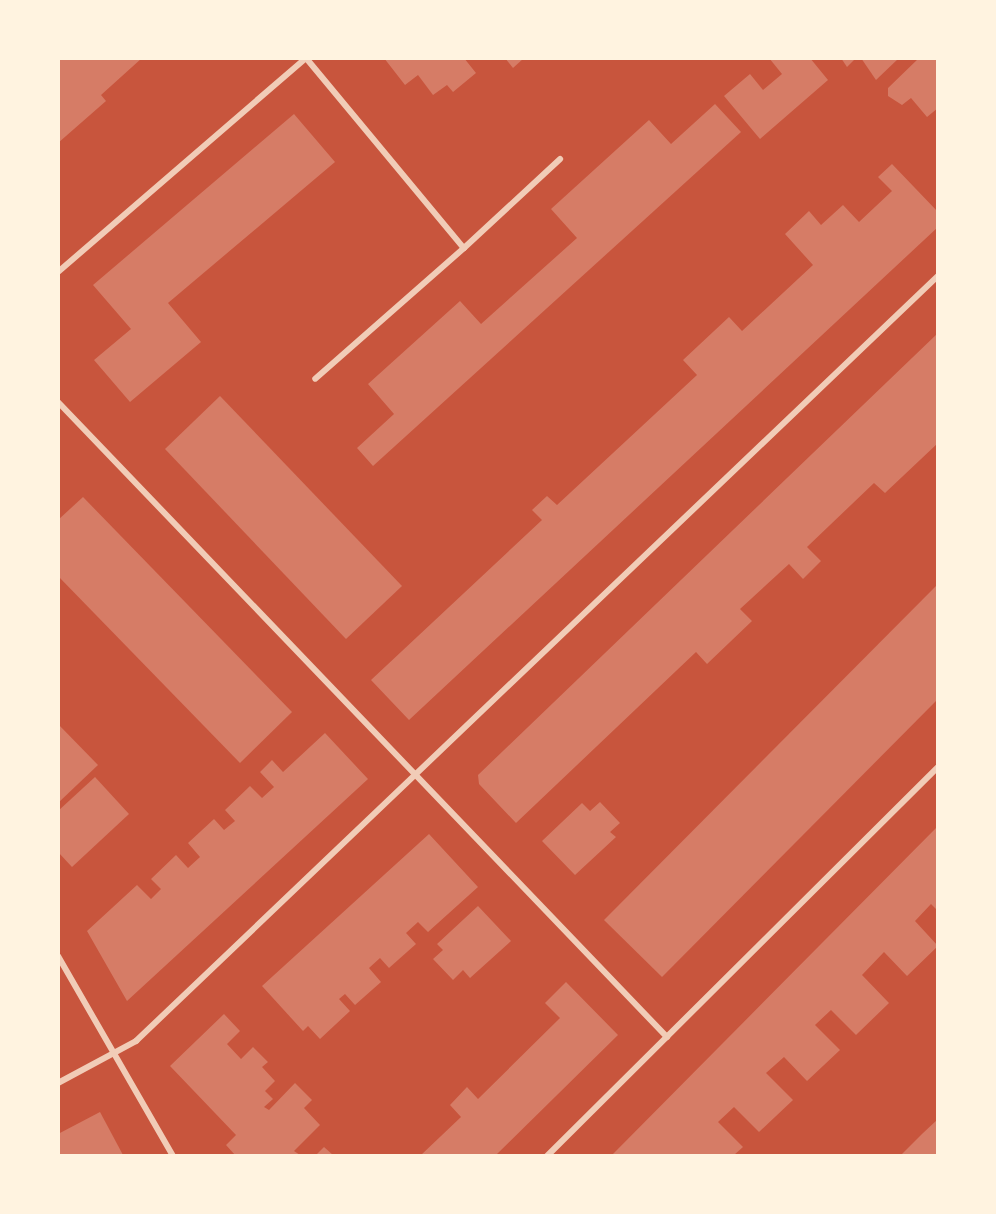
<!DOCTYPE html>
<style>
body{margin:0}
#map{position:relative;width:996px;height:1214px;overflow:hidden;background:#c8553d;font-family:"DejaVu Sans",sans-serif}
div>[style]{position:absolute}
.building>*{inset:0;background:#d67c66}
.minor>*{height:6px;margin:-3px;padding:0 3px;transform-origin:3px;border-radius:3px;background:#f1ccb7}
span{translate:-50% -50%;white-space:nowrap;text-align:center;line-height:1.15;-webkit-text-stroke:4.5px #fff3e0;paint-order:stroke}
.frame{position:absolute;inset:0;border:60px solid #fff3e0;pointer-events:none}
</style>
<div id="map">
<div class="building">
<div style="clip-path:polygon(58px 58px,142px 58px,101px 95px,106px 101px,58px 143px)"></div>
<div style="clip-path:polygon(384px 58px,464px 58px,476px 73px,453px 92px,447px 85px,433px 95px,418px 75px,405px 85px)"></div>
<div style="clip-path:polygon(505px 58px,524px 58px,513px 68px)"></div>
<div style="clip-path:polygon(769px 58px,810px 58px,828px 80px,760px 139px,724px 96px,750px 74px,763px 90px,782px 74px)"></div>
<div style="clip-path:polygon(841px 58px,856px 58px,847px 67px)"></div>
<div style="clip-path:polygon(861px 58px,899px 58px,876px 80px)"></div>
<div style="clip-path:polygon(919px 58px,938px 58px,938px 108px,927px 117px,911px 98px,902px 105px,888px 96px,888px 88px)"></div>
<div style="clip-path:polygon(715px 104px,741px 132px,373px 466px,357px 448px,394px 414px,368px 384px,460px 301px,481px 324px,577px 238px,551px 209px,649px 120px,671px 144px)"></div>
<div style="clip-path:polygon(294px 114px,335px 162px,168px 303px,201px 342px,130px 402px,94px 360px,131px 329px,93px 285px)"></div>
<div style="clip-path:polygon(892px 164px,938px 212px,938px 227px,409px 720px,371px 680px,542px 520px,532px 510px,547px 496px,557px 505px,697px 375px,683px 360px,729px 317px,742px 331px,813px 265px,785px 234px,809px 211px,821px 225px,843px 205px,859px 222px,892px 191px,878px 177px)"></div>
<div style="clip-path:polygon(938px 333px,938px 443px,885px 493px,874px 483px,807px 547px,821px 561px,803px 579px,789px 564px,740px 609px,752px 621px,707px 664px,696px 652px,516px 823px,479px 784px,478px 775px)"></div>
<div style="clip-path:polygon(220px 396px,402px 586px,346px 639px,165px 449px)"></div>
<div style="clip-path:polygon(83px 497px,292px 712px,240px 763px,58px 576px,58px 520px)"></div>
<div style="clip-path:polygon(938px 584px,938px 699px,662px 977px,604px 920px)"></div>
<div style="clip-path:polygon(58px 724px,98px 765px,58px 803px)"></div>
<div style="clip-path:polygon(325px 733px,368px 779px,127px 1001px,87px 931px,137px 885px,151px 899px,161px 889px,151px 879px,176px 855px,188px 868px,200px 857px,188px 843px,214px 819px,224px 830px,235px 821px,225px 810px,250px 786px,262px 798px,274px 787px,260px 772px,272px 760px,283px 772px)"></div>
<div style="clip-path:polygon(95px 777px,129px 814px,72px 867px,58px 852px,58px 811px)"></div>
<div style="clip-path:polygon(600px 802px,620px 823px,610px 832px,616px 837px,575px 875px,542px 841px,582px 803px,590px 811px)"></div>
<div style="clip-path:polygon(938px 826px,938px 911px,931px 904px,915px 921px,938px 946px,907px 976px,884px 952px,862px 975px,889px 1003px,856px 1035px,831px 1010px,815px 1025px,840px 1050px,807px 1081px,784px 1057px,766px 1073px,793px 1100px,759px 1132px,734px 1107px,718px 1122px,743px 1147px,734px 1155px,612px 1155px)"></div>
<div style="clip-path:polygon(429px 834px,478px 887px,428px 932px,418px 922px,406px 933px,416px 944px,389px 968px,380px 958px,369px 968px,381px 982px,355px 1005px,345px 994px,339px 999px,350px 1011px,320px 1039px,308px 1026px,303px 1031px,262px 986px)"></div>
<div style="clip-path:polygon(478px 906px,511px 941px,470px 978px,463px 970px,453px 980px,433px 959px,443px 950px,437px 944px)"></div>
<div style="clip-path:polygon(566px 982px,618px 1035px,496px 1155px,421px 1155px,461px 1117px,450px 1105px,467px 1087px,478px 1099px,560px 1018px,545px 1003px)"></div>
<div style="clip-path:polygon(224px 1014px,240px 1031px,227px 1044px,241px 1059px,253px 1047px,268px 1062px,262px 1067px,275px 1081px,265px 1091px,273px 1099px,264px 1107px,269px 1110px,295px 1083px,312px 1100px,304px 1108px,320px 1125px,294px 1151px,300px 1155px,235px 1155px,226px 1145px,236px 1135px,170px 1066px)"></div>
<div style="clip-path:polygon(100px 1112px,123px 1155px,58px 1155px,58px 1134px)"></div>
<div style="clip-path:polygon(938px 1119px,938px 1155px,901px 1155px,922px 1134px)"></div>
<div style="clip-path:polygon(324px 1147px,333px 1155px,316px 1155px)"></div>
</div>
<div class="minor">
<div style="left:306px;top:58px;width:247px;rotate:50.3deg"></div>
<div style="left:464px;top:248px;width:198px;rotate:138.7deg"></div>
<div style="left:464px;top:248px;width:131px;rotate:-42.8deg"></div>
<div style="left:58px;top:272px;width:328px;rotate:-40.8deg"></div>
<div style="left:58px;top:402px;width:880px;rotate:46.2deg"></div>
<div style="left:58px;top:956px;width:231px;rotate:60.1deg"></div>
<div style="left:58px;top:1083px;width:89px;rotate:-28.3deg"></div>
<div style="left:136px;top:1041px;width:1108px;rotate:-43.65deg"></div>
<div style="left:547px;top:1156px;width:552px;rotate:-44.85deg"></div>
</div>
<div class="frame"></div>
</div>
